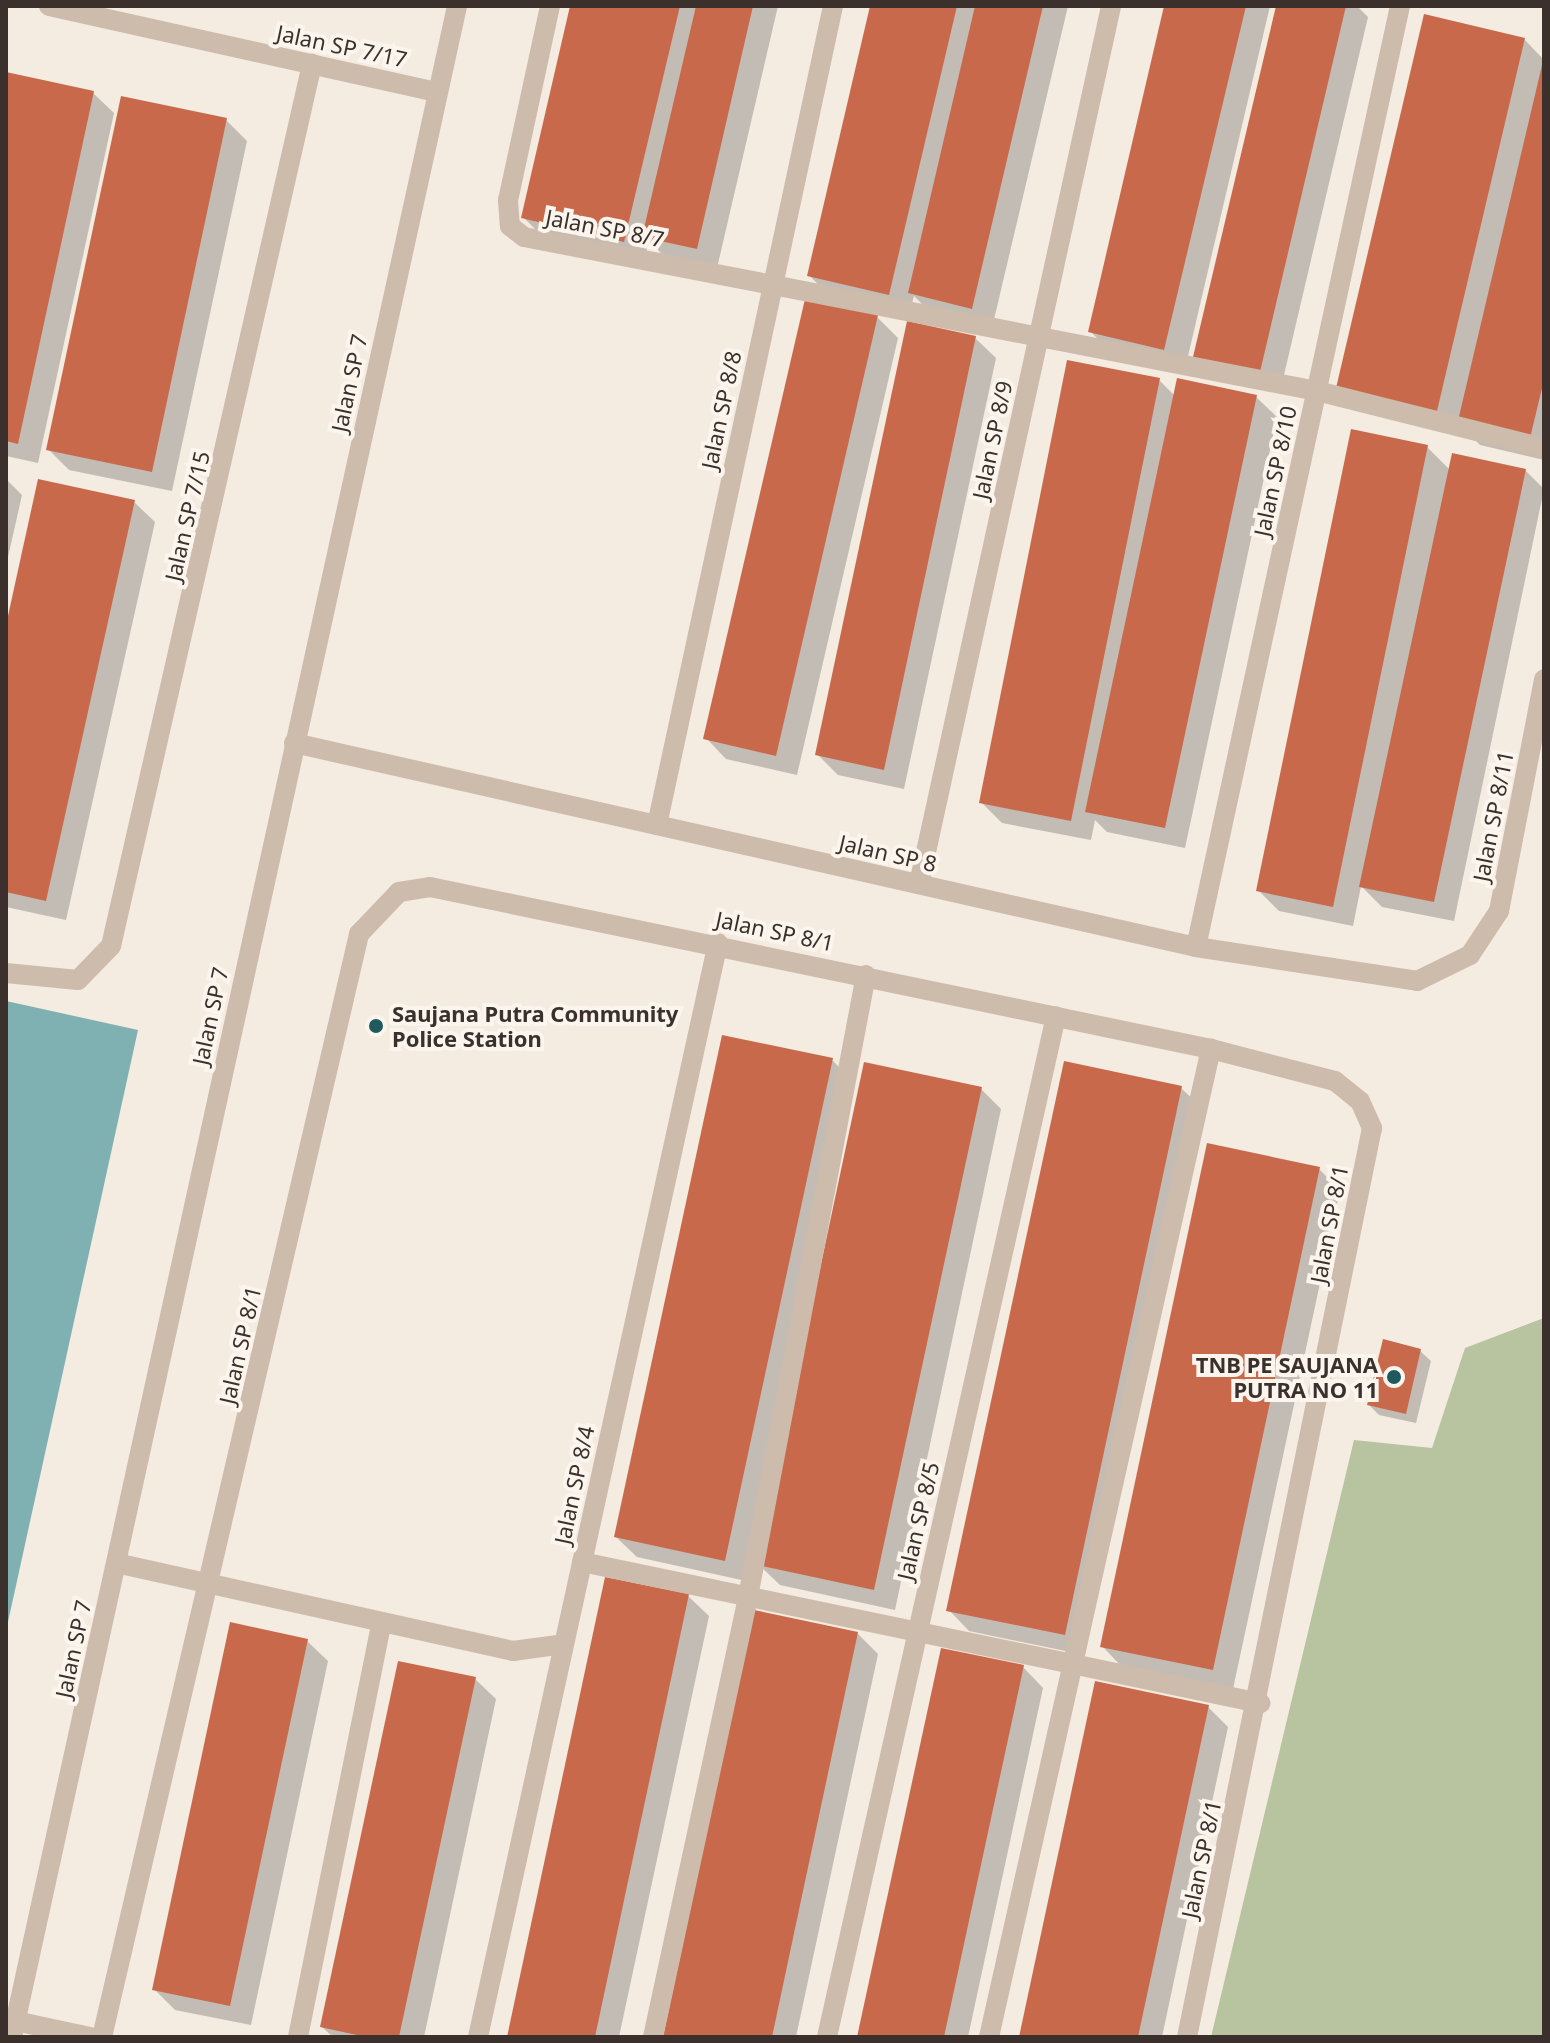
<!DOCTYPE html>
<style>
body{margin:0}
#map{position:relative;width:1550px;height:2043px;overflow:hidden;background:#f4ebe1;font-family:"Noto Sans",sans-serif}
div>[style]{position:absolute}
.green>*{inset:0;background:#b8c4a0}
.water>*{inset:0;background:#7fb0b2}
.shadow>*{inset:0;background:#0003}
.building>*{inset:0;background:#c8694b}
.lane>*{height:20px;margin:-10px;padding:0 10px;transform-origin:10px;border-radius:10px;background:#cdbbac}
.street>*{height:20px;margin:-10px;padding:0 10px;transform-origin:10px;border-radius:10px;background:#cdbbac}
.dots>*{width:22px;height:22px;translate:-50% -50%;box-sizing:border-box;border:4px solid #fbf5ee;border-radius:50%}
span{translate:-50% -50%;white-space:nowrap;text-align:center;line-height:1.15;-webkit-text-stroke:8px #fbf5ee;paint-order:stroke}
.street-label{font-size:22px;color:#3b302b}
.poi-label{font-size:22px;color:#3b302b;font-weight:700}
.left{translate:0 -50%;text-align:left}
.right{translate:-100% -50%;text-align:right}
.frame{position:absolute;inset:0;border:8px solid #3b302b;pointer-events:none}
</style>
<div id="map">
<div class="green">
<div style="clip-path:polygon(1544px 1318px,1544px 2037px,1211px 2037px,1354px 1440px,1432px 1448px,1465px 1348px)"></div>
</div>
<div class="water">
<div style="clip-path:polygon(6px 1001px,138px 1030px,6px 1631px)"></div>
</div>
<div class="shadow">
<div style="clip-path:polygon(572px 6px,778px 6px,717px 268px,665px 257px,649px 241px,644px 261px,544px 238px,523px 217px)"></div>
<div style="clip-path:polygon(872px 6px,1068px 6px,992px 328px,931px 313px,914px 296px,909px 314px,829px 296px,809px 275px)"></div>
<div style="clip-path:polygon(1166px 6px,1270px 6px,1185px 369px,1111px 352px,1090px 331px)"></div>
<div style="clip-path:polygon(1278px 6px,1357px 6px,1368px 17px,1280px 392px,1216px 377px)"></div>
<div style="clip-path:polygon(1524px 39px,1544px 60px,1544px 460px,1480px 445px,1459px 424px,1359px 408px)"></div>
<div style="clip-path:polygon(6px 74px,93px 93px,114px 113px,38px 463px,6px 456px)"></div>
<div style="clip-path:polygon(226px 120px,247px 141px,172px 491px,69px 470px,48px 449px)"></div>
<div style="clip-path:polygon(877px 317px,898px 338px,797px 775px,726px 759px,706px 738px)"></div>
<div style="clip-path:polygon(975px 338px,996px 358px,904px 789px,838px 775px,817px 754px)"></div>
<div style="clip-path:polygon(1159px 380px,1175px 396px,1256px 397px,1277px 417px,1185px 848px,1107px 832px,1095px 820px,1091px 840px,1002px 823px,981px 802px)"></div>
<div style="clip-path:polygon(1427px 447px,1450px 470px,1525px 470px,1544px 489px,1454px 921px,1382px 907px,1361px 886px,1353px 926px,1279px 911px,1258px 890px)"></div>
<div style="clip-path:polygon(6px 479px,22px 495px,6px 566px)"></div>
<div style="clip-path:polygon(134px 502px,155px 522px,66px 920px,6px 907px,6px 634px)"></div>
<div style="clip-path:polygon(832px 1060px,852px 1080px,746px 1581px,637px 1557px,616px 1537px)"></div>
<div style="clip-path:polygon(1181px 1088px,1202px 1108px,1085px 1655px,969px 1631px,949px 1610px)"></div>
<div style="clip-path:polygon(981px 1089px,1001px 1109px,895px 1610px,780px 1585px,759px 1565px)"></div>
<div style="clip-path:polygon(1319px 1169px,1340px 1190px,1233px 1689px,1122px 1667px,1102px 1646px)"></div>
<div style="clip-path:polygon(1420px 1351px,1431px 1361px,1416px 1423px,1379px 1415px,1369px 1405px)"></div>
<div style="clip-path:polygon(688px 1596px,709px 1616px,619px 2037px,509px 2037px)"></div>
<div style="clip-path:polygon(857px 1633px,878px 1654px,796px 2037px,665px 2037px)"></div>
<div style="clip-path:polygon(307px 1641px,328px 1661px,251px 2025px,175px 2010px,154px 1989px)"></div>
<div style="clip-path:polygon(1023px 1667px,1043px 1688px,968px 2037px,859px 2037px)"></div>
<div style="clip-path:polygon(475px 1679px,496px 1699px,424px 2037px,333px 2037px,322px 2027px)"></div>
<div style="clip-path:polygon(1208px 1707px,1228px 1727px,1162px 2037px,1021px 2037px)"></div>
</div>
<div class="building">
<div style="clip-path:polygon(570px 6px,680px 6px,624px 242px,521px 218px)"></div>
<div style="clip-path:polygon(696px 6px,753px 6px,697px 249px,642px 237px)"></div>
<div style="clip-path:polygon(870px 6px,957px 6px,889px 295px,807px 276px)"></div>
<div style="clip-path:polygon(975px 6px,1043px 6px,972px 309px,908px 293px)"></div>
<div style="clip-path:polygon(1164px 6px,1246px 6px,1164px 350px,1088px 332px)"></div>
<div style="clip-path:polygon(1276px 6px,1346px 6px,1260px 372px,1193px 357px)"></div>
<div style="clip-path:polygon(1424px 14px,1525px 38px,1437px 411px,1336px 388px)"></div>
<div style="clip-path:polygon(1543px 61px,1544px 380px,1529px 442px,1457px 425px)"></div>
<div style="clip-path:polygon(6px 72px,94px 91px,18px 444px,6px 441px)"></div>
<div style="clip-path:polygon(121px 96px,227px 118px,152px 472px,46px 450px)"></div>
<div style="clip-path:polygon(805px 299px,878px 315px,776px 756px,703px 739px)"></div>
<div style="clip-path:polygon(907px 321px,976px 336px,884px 770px,815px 755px)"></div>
<div style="clip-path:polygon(1067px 360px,1160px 378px,1071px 821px,979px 803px)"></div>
<div style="clip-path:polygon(1177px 378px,1257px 395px,1165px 828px,1085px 812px)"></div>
<div style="clip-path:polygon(1351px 429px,1428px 445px,1333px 907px,1256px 891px)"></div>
<div style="clip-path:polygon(1452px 453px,1526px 469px,1434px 902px,1359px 887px)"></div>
<div style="clip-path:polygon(38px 479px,135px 500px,46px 901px,6px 892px,6px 625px)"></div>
<div style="clip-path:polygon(722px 1035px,833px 1058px,725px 1561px,614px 1537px)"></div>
<div style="clip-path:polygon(1064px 1061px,1182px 1086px,1065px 1635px,946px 1611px)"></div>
<div style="clip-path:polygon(864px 1062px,982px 1087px,874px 1590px,757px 1565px)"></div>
<div style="clip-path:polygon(1207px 1143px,1320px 1167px,1213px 1670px,1100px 1647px)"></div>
<div style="clip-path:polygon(1383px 1339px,1421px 1349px,1406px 1414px,1367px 1405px)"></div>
<div style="clip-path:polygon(605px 1577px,689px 1594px,595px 2037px,507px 2037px)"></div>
<div style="clip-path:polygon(754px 1610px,858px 1632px,772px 2037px,663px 2037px)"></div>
<div style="clip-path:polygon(230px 1622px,308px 1639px,230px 2006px,152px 1990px)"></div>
<div style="clip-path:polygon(941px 1648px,1024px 1665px,944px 2037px,857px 2037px)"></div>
<div style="clip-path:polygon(398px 1661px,476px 1677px,399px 2037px,366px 2037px,320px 2027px)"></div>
<div style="clip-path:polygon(1095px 1681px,1209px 1705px,1138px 2037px,1019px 2037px)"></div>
</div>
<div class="lane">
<div style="left:773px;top:285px;width:554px;rotate:11.03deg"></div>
<div style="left:1317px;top:391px;width:234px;rotate:14.1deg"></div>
<div style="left:582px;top:1562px;width:693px;rotate:11.75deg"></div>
<div style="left:298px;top:2037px;width:423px;rotate:-78.6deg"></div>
<div style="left:653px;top:2037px;width:450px;rotate:-77.8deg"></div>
<div style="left:748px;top:1597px;width:633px;rotate:-79.26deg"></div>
<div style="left:989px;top:2037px;width:1013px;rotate:-77.34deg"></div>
</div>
<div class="street">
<div style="left:49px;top:6px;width:398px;rotate:12.5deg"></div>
<div style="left:550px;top:6px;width:198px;rotate:102.2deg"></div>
<div style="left:508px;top:200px;width:26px;rotate:86deg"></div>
<div style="left:510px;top:226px;width:18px;rotate:38deg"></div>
<div style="left:524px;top:237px;width:254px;rotate:10.9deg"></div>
<div style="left:294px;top:743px;width:925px;rotate:12.74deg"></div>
<div style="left:1196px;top:947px;width:224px;rotate:8.7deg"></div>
<div style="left:1417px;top:981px;width:59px;rotate:-26.1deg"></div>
<div style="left:1470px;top:955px;width:53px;rotate:-56.6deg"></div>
<div style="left:1499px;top:911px;width:236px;rotate:-79deg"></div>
<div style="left:657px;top:825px;width:838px;rotate:-77.87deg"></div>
<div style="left:919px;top:884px;width:899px;rotate:-77.66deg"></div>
<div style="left:1196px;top:947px;width:963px;rotate:-77.77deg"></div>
<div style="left:6px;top:973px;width:72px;rotate:5.6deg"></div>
<div style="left:78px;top:980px;width:47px;rotate:-45.9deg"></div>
<div style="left:111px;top:946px;width:905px;rotate:-77.16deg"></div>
<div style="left:116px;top:1563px;width:407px;rotate:12.5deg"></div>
<div style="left:513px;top:1651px;width:51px;rotate:-7.8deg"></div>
<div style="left:6px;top:2019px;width:86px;rotate:12.1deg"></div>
<div style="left:12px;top:2037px;width:2079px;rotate:-77.64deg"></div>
<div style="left:102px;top:2037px;width:1133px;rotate:-76.88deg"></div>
<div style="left:359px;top:934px;width:58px;rotate:-46.4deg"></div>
<div style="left:399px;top:892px;width:31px;rotate:-9deg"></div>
<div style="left:430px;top:887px;width:798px;rotate:11.72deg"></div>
<div style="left:1211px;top:1049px;width:128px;rotate:14.5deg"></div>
<div style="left:1335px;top:1081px;width:32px;rotate:39deg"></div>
<div style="left:1360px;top:1101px;width:30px;rotate:66deg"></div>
<div style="left:1372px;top:1128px;width:928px;rotate:101.5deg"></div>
<div style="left:478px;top:2037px;width:1120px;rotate:-77.63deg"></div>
<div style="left:827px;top:2037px;width:1046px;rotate:-77.36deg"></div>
</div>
<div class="dots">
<div style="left:376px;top:1026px;background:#1f5a5e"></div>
<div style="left:1394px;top:1377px;background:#1f5a5e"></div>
</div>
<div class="street-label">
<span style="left:342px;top:46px;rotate:12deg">Jalan SP 7/17</span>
<span style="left:605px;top:228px;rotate:11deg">Jalan SP 8/7</span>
<span style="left:349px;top:383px;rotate:-78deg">Jalan SP 7</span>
<span style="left:721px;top:410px;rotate:-78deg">Jalan SP 8/8</span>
<span style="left:992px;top:440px;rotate:-78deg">Jalan SP 8/9</span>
<span style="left:1275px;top:471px;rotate:-78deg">Jalan SP 8/10</span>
<span style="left:187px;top:516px;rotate:-77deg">Jalan SP 7/15</span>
<span style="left:1493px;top:816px;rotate:-79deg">Jalan SP 8/11</span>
<span style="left:888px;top:853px;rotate:13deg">Jalan SP 8</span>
<span style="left:775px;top:931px;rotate:12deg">Jalan SP 8/1</span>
<span style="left:210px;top:1016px;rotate:-78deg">Jalan SP 7</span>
<span style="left:1329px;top:1224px;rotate:-79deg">Jalan SP 8/1</span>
<span style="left:240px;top:1345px;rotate:-77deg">Jalan SP 8/1</span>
<span style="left:574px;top:1485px;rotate:-78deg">Jalan SP 8/4</span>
<span style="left:918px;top:1521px;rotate:-77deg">Jalan SP 8/5</span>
<span style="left:73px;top:1649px;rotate:-78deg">Jalan SP 7</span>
<span style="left:1201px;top:1859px;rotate:-78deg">Jalan SP 8/1</span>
</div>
<div class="poi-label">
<span class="left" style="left:392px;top:1026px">Saujana Putra Community<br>Police Station</span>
<span class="right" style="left:1378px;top:1377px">TNB PE SAUJANA<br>PUTRA NO 11</span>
</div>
<div class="frame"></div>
</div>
